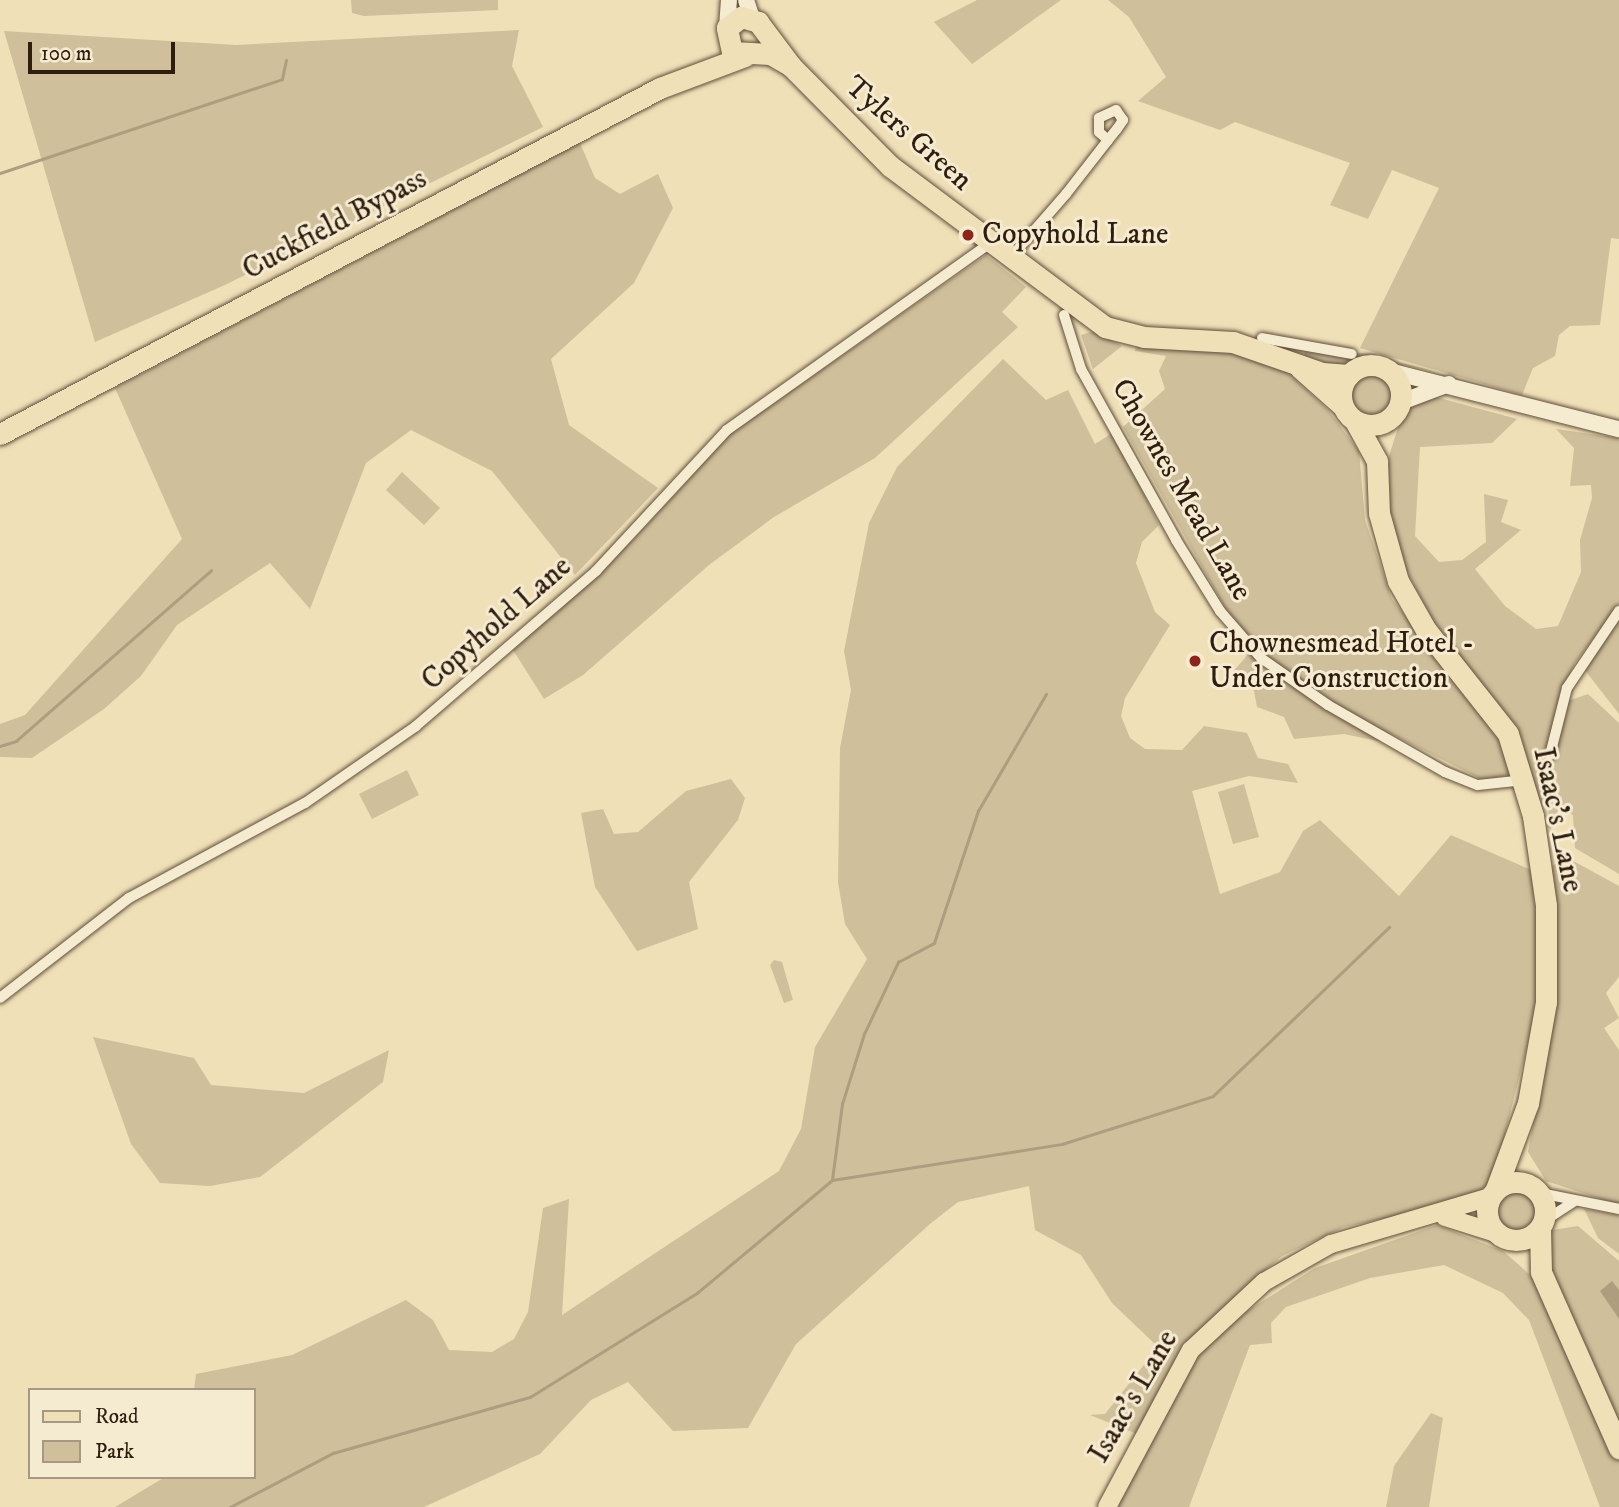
<!DOCTYPE html>
<style>
body{margin:0}
#map{position:relative;width:1619px;height:1507px;overflow:hidden;background:#f0e0b8;font-family:"IM FELL DW Pica",serif}
div>[style]{position:absolute}
.green>*{inset:0;background:#cfbf9b}
.round{border-radius:50%}
.water>*{inset:0;background:#ae9e7f}
.stream>*{height:2.5px;margin:-1.25px;padding:0 1.25px;transform-origin:1.25px;border-radius:1.25px;background:#ae9e7f}
.roads{filter:drop-shadow(0 0 2px #5f4e39) drop-shadow(0 0 2px #5f4e39)}
.street>*{height:10px;margin:-5px;padding:0 5px;transform-origin:5px;border-radius:5px;background:#f5ebd1}
.secondary>*{height:16px;margin:-8px;padding:0 8px;transform-origin:8px;border-radius:8px;background:#f5ebd1}
.primary>*{height:18px;margin:-9px;padding:0 9px;transform-origin:9px;border-radius:9px;background:#f0e0b8}
.highway>*{height:21px;margin:-10.5px;padding:0 10.5px;transform-origin:10.5px;border-radius:10.5px;background:#f0e0b8}
.highway>.ring{margin:-10.5px;padding:0;box-sizing:content-box;background:none;border:21px solid #f0e0b8;border-radius:50%}
.dots>*{width:19px;height:19px;translate:-50% -50%;box-sizing:border-box;border:4px solid #f5ebd1;border-radius:50%}
span{translate:-50% -50%;white-space:nowrap;text-align:center;line-height:1.15;-webkit-text-stroke:6px #f5ebd1;paint-order:stroke}
.street-label{font-size:30px;color:#2f1e0f}
.poi-label{font-size:30px;color:#2f1e0f}
.left{translate:0 -50%;text-align:left}
.legend{position:absolute;left:28px;top:1388px;width:228px;height:91px;box-sizing:border-box;background:#f5ebd1;border:2px solid #a69983;margin:0;padding:9px 12px;list-style:none;font-size:21px;color:#2f1e0f}
.legend li{display:flex;align-items:center;gap:14px;height:35px}
.legend b{width:35px;border:2px solid #a69983}
.scale{position:absolute;left:28px;top:42px;width:147px;height:32px;box-sizing:border-box;border:4px solid #2f1e0f;border-top:0;padding-left:9px;font-size:21px;line-height:24px;white-space:nowrap;color:#2f1e0f;-webkit-text-stroke:5px #f5ebd1;paint-order:stroke}
</style>
<div id="map">
<div class="green">
<div style="clip-path:polygon(351px 0,498px 0,498px 10px,364px 16px,352px 13px)"></div>
<div style="clip-path:polygon(977px 0,1061px 0,972px 64px,934px 22px)"></div>
<div style="clip-path:polygon(1108px 0,1619px 0,1619px 239px,1611px 238px,1600px 325px,1570px 326px,1559px 335px,1555px 356px,1533px 368px,1522px 395px,1360px 348px,1439px 188px,1392px 170px,1368px 219px,1330px 205px,1350px 163px,1235px 122px,1220px 130px,1138px 101px,1166px 77px,1129px 17px)"></div>
<div style="clip-path:polygon(519px 30px,512px 66px,543px 127px,225px 285px,95px 342px,4px 31px,236px 45px)"></div>
<div style="clip-path:polygon(580px 143px,595px 178px,620px 194px,658px 174px,673px 208px,634px 283px,551px 359px,569px 425px,658px 488px,575px 575px,492px 471px,411px 430px,366px 463px,310px 609px,270px 563px,177px 625px,141px 676px,104px 709px,32px 758px,0 757px,0 724px,25px 715px,182px 539px,115px 388px)"></div>
<div style="clip-path:polygon(986px 255px,1026px 287px,1002px 312px,1018px 327px,875px 458px,774px 517px,709px 565px,583px 675px,544px 699px,513px 650px,634px 539px,730px 434px)"></div>
<div style="clip-path:polygon(1094px 331px,1122px 346px,1093px 369px,1081px 335px)"></div>
<div style="clip-path:polygon(1136px 345px,1231px 347px,1286px 371px,1328px 410px,1359px 451px,1365px 520px,1392px 599px,1500px 738px,1513px 768px,1509px 775px,1483px 780px,1389px 733px,1387px 743px,1344px 734px,1294px 739px,1284px 717px,1257px 707px,1254px 691px,1232px 673px,1250px 652px,1123px 427px,1165px 389px,1159px 371px,1166px 356px,1135px 351px)"></div>
<div style="clip-path:polygon(1305px 351px,1362px 353px,1437px 372px,1370px 358px,1337px 370px,1304px 357px)"></div>
<div style="clip-path:polygon(1003px 359px,1046px 400px,1068px 390px,1095px 444px,1114px 432px,1159px 525px,1142px 542px,1136px 563px,1155px 612px,1170px 625px,1125px 698px,1121px 716px,1130px 738px,1145px 749px,1182px 750px,1204px 726px,1247px 733px,1258px 758px,1288px 764px,1298px 783px,1249px 776px,1192px 791px,1220px 894px,1280px 872px,1303px 831px,1320px 820px,1399px 896px,1451px 835px,1531px 870px,1538px 934px,1535px 1016px,1494px 1176px,1473px 1200px,1344px 1227px,1282px 1256px,1243px 1289px,1236px 1318px,1315px 1268px,1437px 1225px,1503px 1251px,1529px 1274px,1549px 1266px,1552px 1230px,1578px 1226px,1619px 1261px,1619px 1507px,1600px 1507px,1529px 1320px,1503px 1293px,1444px 1265px,1370px 1278px,1286px 1307px,1271px 1323px,1272px 1343px,1250px 1345px,1189px 1507px,1115px 1507px,1137px 1434px,1090px 1415px,1105px 1414px,1158px 1347px,1112px 1303px,1081px 1255px,1035px 1230px,1029px 1186px,958px 1202px,930px 1224px,796px 1344px,748px 1428px,673px 1431px,628px 1382px,591px 1400px,540px 1454px,424px 1507px,115px 1507px,165px 1477px,254px 1477px,254px 1390px,194px 1390px,196px 1374px,292px 1355px,406px 1300px,433px 1320px,449px 1350px,492px 1352px,514px 1339px,528px 1312px,543px 1208px,569px 1199px,562px 1315px,779px 1171px,801px 1129px,815px 1047px,867px 959px,845px 924px,838px 882px,840px 748px,851px 690px,844px 651px,869px 523px,897px 467px)"></div>
<div class="round" style="left:1350px;top:375px;width:42px;height:42px"></div>
<div style="clip-path:polygon(1432px 396px,1517px 419px,1492px 443px,1420px 447px,1415px 536px,1439px 562px,1462px 560px,1486px 542px,1484px 494px,1508px 500px,1501px 522px,1521px 530px,1475px 569px,1505px 606px,1536px 629px,1558px 626px,1581px 572px,1580px 540px,1592px 498px,1591px 485px,1570px 486px,1574px 448px,1556px 429px,1619px 438px,1619px 604px,1575px 663px,1559px 696px,1568px 701px,1588px 694px,1619px 723px,1619px 874px,1575px 848px,1573px 815px,1559px 809px,1551px 829px,1547px 827px,1549px 809px,1541px 806px,1520px 735px,1432px 619px,1399px 556px,1388px 511px,1387px 462px,1399px 425px,1412px 406px)"></div>
<div style="clip-path:polygon(402px 472px,440px 508px,424px 525px,386px 490px)"></div>
<div style="clip-path:polygon(1619px 621px,1619px 714px,1584px 669px)"></div>
<div style="clip-path:polygon(407px 770px,419px 795px,372px 819px,359px 794px)"></div>
<div style="clip-path:polygon(731px 779px,745px 798px,738px 820px,689px 882px,698px 929px,637px 951px,595px 887px,581px 813px,603px 809px,614px 834px,638px 832px,686px 791px)"></div>
<div style="clip-path:polygon(1244px 784px,1259px 837px,1233px 844px,1218px 792px)"></div>
<div style="clip-path:polygon(1566px 857px,1619px 886px,1619px 977px,1606px 993px,1619px 1018px,1604px 1028px,1619px 1050px,1619px 1205px,1546px 1181px,1528px 1152px,1555px 1001px,1552px 866px)"></div>
<div style="clip-path:polygon(774px 960px,782px 962px,793px 1000px,784px 1003px,770px 965px)"></div>
<div style="clip-path:polygon(93px 1037px,194px 1058px,211px 1085px,304px 1093px,389px 1050px,383px 1082px,260px 1177px,210px 1186px,160px 1183px,131px 1144px)"></div>
<div class="round" style="left:1492px;top:1188px;width:48px;height:48px"></div>
<div style="clip-path:polygon(1584px 1209px,1619px 1215px,1619px 1254px,1598px 1238px)"></div>
<div style="clip-path:polygon(1431px 1413px,1443px 1418px,1429px 1507px,1386px 1507px,1394px 1466px)"></div>
</div>
<div class="water">
<div style="clip-path:polygon(1612px 1281px,1619px 1290px,1619px 1319px,1600px 1291px)"></div>
</div>
<div class="stream">
<div style="left:0;top:173px;width:297px;rotate:-18.4deg"></div>
<div style="left:282px;top:79px;width:19px;rotate:-78deg"></div>
<div style="left:0;top:746px;width:17px;rotate:-17deg"></div>
<div style="left:16px;top:741px;width:259px;rotate:-41.2deg"></div>
<div style="left:832px;top:1180px;width:77px;rotate:-82.5deg"></div>
<div style="left:842px;top:1104px;width:73px;rotate:-72.6deg"></div>
<div style="left:864px;top:1034px;width:80px;rotate:-64.7deg"></div>
<div style="left:898px;top:962px;width:41px;rotate:-27.8deg"></div>
<div style="left:934px;top:943px;width:139px;rotate:-71.6deg"></div>
<div style="left:978px;top:811px;width:135px;rotate:-59.8deg"></div>
<div style="left:230px;top:1507px;width:116px;rotate:-27.7deg"></div>
<div style="left:333px;top:1453px;width:205px;rotate:-15.9deg"></div>
<div style="left:530px;top:1397px;width:197px;rotate:-31.9deg"></div>
<div style="left:697px;top:1293px;width:176px;rotate:-39.9deg"></div>
<div style="left:832px;top:1180px;width:233px;rotate:-8.9deg"></div>
<div style="left:1062px;top:1144px;width:158px;rotate:-17.6deg"></div>
<div style="left:1213px;top:1096px;width:244px;rotate:-43.8deg"></div>
</div>
<div class="roads">
<div class="street">
<div style="left:1011px;top:257px;width:84px;rotate:-48.9deg"></div>
<div style="left:1066px;top:194px;width:68px;rotate:-52.1deg"></div>
<div style="left:1108px;top:140px;width:14px;rotate:-51deg"></div>
<div style="left:1117px;top:129px;width:11px;rotate:-56deg"></div>
<div style="left:1123px;top:120px;width:12px;rotate:-125deg"></div>
<div style="left:1116px;top:110px;width:19px;rotate:155deg"></div>
<div style="left:1099px;top:118px;width:14px;rotate:90deg"></div>
<div style="left:1099px;top:132px;width:12px;rotate:42deg"></div>
<div style="left:1064px;top:315px;width:57px;rotate:72.5deg"></div>
<div style="left:1081px;top:369px;width:196px;rotate:60.9deg"></div>
<div style="left:1176px;top:540px;width:84px;rotate:58.2deg"></div>
<div style="left:1220px;top:611px;width:62px;rotate:48.9deg"></div>
<div style="left:1261px;top:658px;width:82px;rotate:35deg"></div>
<div style="left:1328px;top:705px;width:135px;rotate:29.8deg"></div>
<div style="left:1445px;top:772px;width:35px;rotate:22deg"></div>
<div style="left:1478px;top:785px;width:47px;rotate:-6.1deg"></div>
<div style="left:1262px;top:338px;width:91px;rotate:10.1deg"></div>
<div style="left:1550px;top:755px;width:69px;rotate:-75.8deg"></div>
<div style="left:1567px;top:688px;width:93px;rotate:-56deg"></div>
<div style="left:0;top:998px;width:163px;rotate:-37.8deg"></div>
<div style="left:129px;top:898px;width:200px;rotate:-28.4deg"></div>
<div style="left:305px;top:803px;width:135px;rotate:-34.7deg"></div>
<div style="left:416px;top:726px;width:238px;rotate:-40.7deg"></div>
<div style="left:596px;top:571px;width:192px;rotate:-47.1deg"></div>
<div style="left:727px;top:430px;width:325px;rotate:-35.4deg"></div>
<div style="left:1540px;top:1193px;width:81px;rotate:11.4deg"></div>
<div style="left:1544px;top:1221px;width:37px;rotate:-33deg"></div>
</div>
<div class="secondary">
<div style="left:746px;top:0;width:19px;rotate:72deg"></div>
<div style="left:727px;top:28px;width:28px;rotate:-86deg"></div>
<div style="left:1389px;top:371px;width:237px;rotate:14.2deg"></div>
<div style="left:1401px;top:402px;width:51px;rotate:-20.6deg"></div>
</div>
<div class="primary">
<div style="left:1445px;top:1217px;width:53px;rotate:17.4deg"></div>
<div style="left:1107px;top:1507px;width:178px;rotate:-61.9deg"></div>
<div style="left:1191px;top:1350px;width:100px;rotate:-43deg"></div>
<div style="left:1264px;top:1282px;width:77px;rotate:-29.6deg"></div>
<div style="left:1331px;top:1244px;width:166px;rotate:-16.5deg"></div>
</div>
<div class="highway">
<div style="left:791px;top:66px;width:24px;rotate:-150deg"></div>
<div style="left:770px;top:54px;width:38px;rotate:-177deg"></div>
<div style="left:732px;top:52px;width:25px;rotate:-102deg"></div>
<div style="left:727px;top:28px;width:18px;rotate:-38deg"></div>
<div style="left:741px;top:17px;width:18px;rotate:16deg"></div>
<div style="left:758px;top:22px;width:55px;rotate:53.1deg"></div>
<div style="left:791px;top:66px;width:141px;rotate:45.3deg"></div>
<div style="left:890px;top:166px;width:269px;rotate:36.8deg"></div>
<div style="left:1105px;top:327px;width:40px;rotate:14.4deg"></div>
<div style="left:1144px;top:337px;width:89px;rotate:3.2deg"></div>
<div style="left:1233px;top:342px;width:94px;rotate:19.2deg"></div>
<div style="left:1322px;top:373px;width:27px;rotate:4deg"></div>
<div class="ring" style="left:1341px;top:365px;width:39px;height:39px"></div>
<div style="left:1300px;top:368px;width:57px;rotate:41.5deg"></div>
<div style="left:1355px;top:421px;width:46px;rotate:61.2deg"></div>
<div style="left:1377px;top:461px;width:52px;rotate:87.8deg"></div>
<div style="left:1379px;top:513px;width:71px;rotate:74.4deg"></div>
<div style="left:1398px;top:581px;width:56px;rotate:60.3deg"></div>
<div style="left:1426px;top:630px;width:132px;rotate:51.7deg"></div>
<div style="left:1508px;top:734px;width:86px;rotate:73deg"></div>
<div style="left:1533px;top:816px;width:90px;rotate:81.7deg"></div>
<div style="left:1546px;top:905px;width:97px;rotate:90deg"></div>
<div style="left:1546px;top:1002px;width:103px;rotate:100.1deg"></div>
<div style="left:1528px;top:1103px;width:92px;rotate:110.4deg"></div>
<div style="left:0;top:434px;width:745px;rotate:-27.67deg"></div>
<div style="left:660px;top:88px;width:91px;rotate:-20.6deg"></div>
<div class="ring" style="left:1487px;top:1182px;width:37px;height:37px"></div>
<div style="left:1540px;top:1230px;width:42px;rotate:88.6deg"></div>
<div style="left:1541px;top:1272px;width:193px;rotate:66.1deg"></div>
</div>
</div>
<div class="dots">
<div style="left:968px;top:235px;background:#8f2418"></div>
<div style="left:1195px;top:661px;background:#8f2418"></div>
</div>
<div class="street-label">
<span style="left:908px;top:134px;rotate:41deg">Tylers Green</span>
<span style="left:335px;top:225px;rotate:-28deg">Cuckfield Bypass</span>
<span style="left:1181px;top:490px;rotate:60deg">Chownes Mead Lane</span>
<span style="left:497px;top:624px;rotate:-41deg">Copyhold Lane</span>
<span style="left:1557px;top:820px;rotate:78deg">Isaac's Lane</span>
<span style="left:1134px;top:1397px;rotate:-60deg">Isaac's Lane</span>
</div>
<div class="poi-label">
<span class="left" style="left:982px;top:235px">Copyhold Lane</span>
<span class="left" style="left:1209px;top:661px">Chownesmead Hotel -<br>Under Construction</span>
</div>
<ul class="legend">
<li><b style="height:9px;background:#f0e0b8"></b>Road</li>
<li><b style="height:19px;background:#cfbf9b"></b>Park</li>
</ul>
<div class="scale">100 m</div>
</div>
